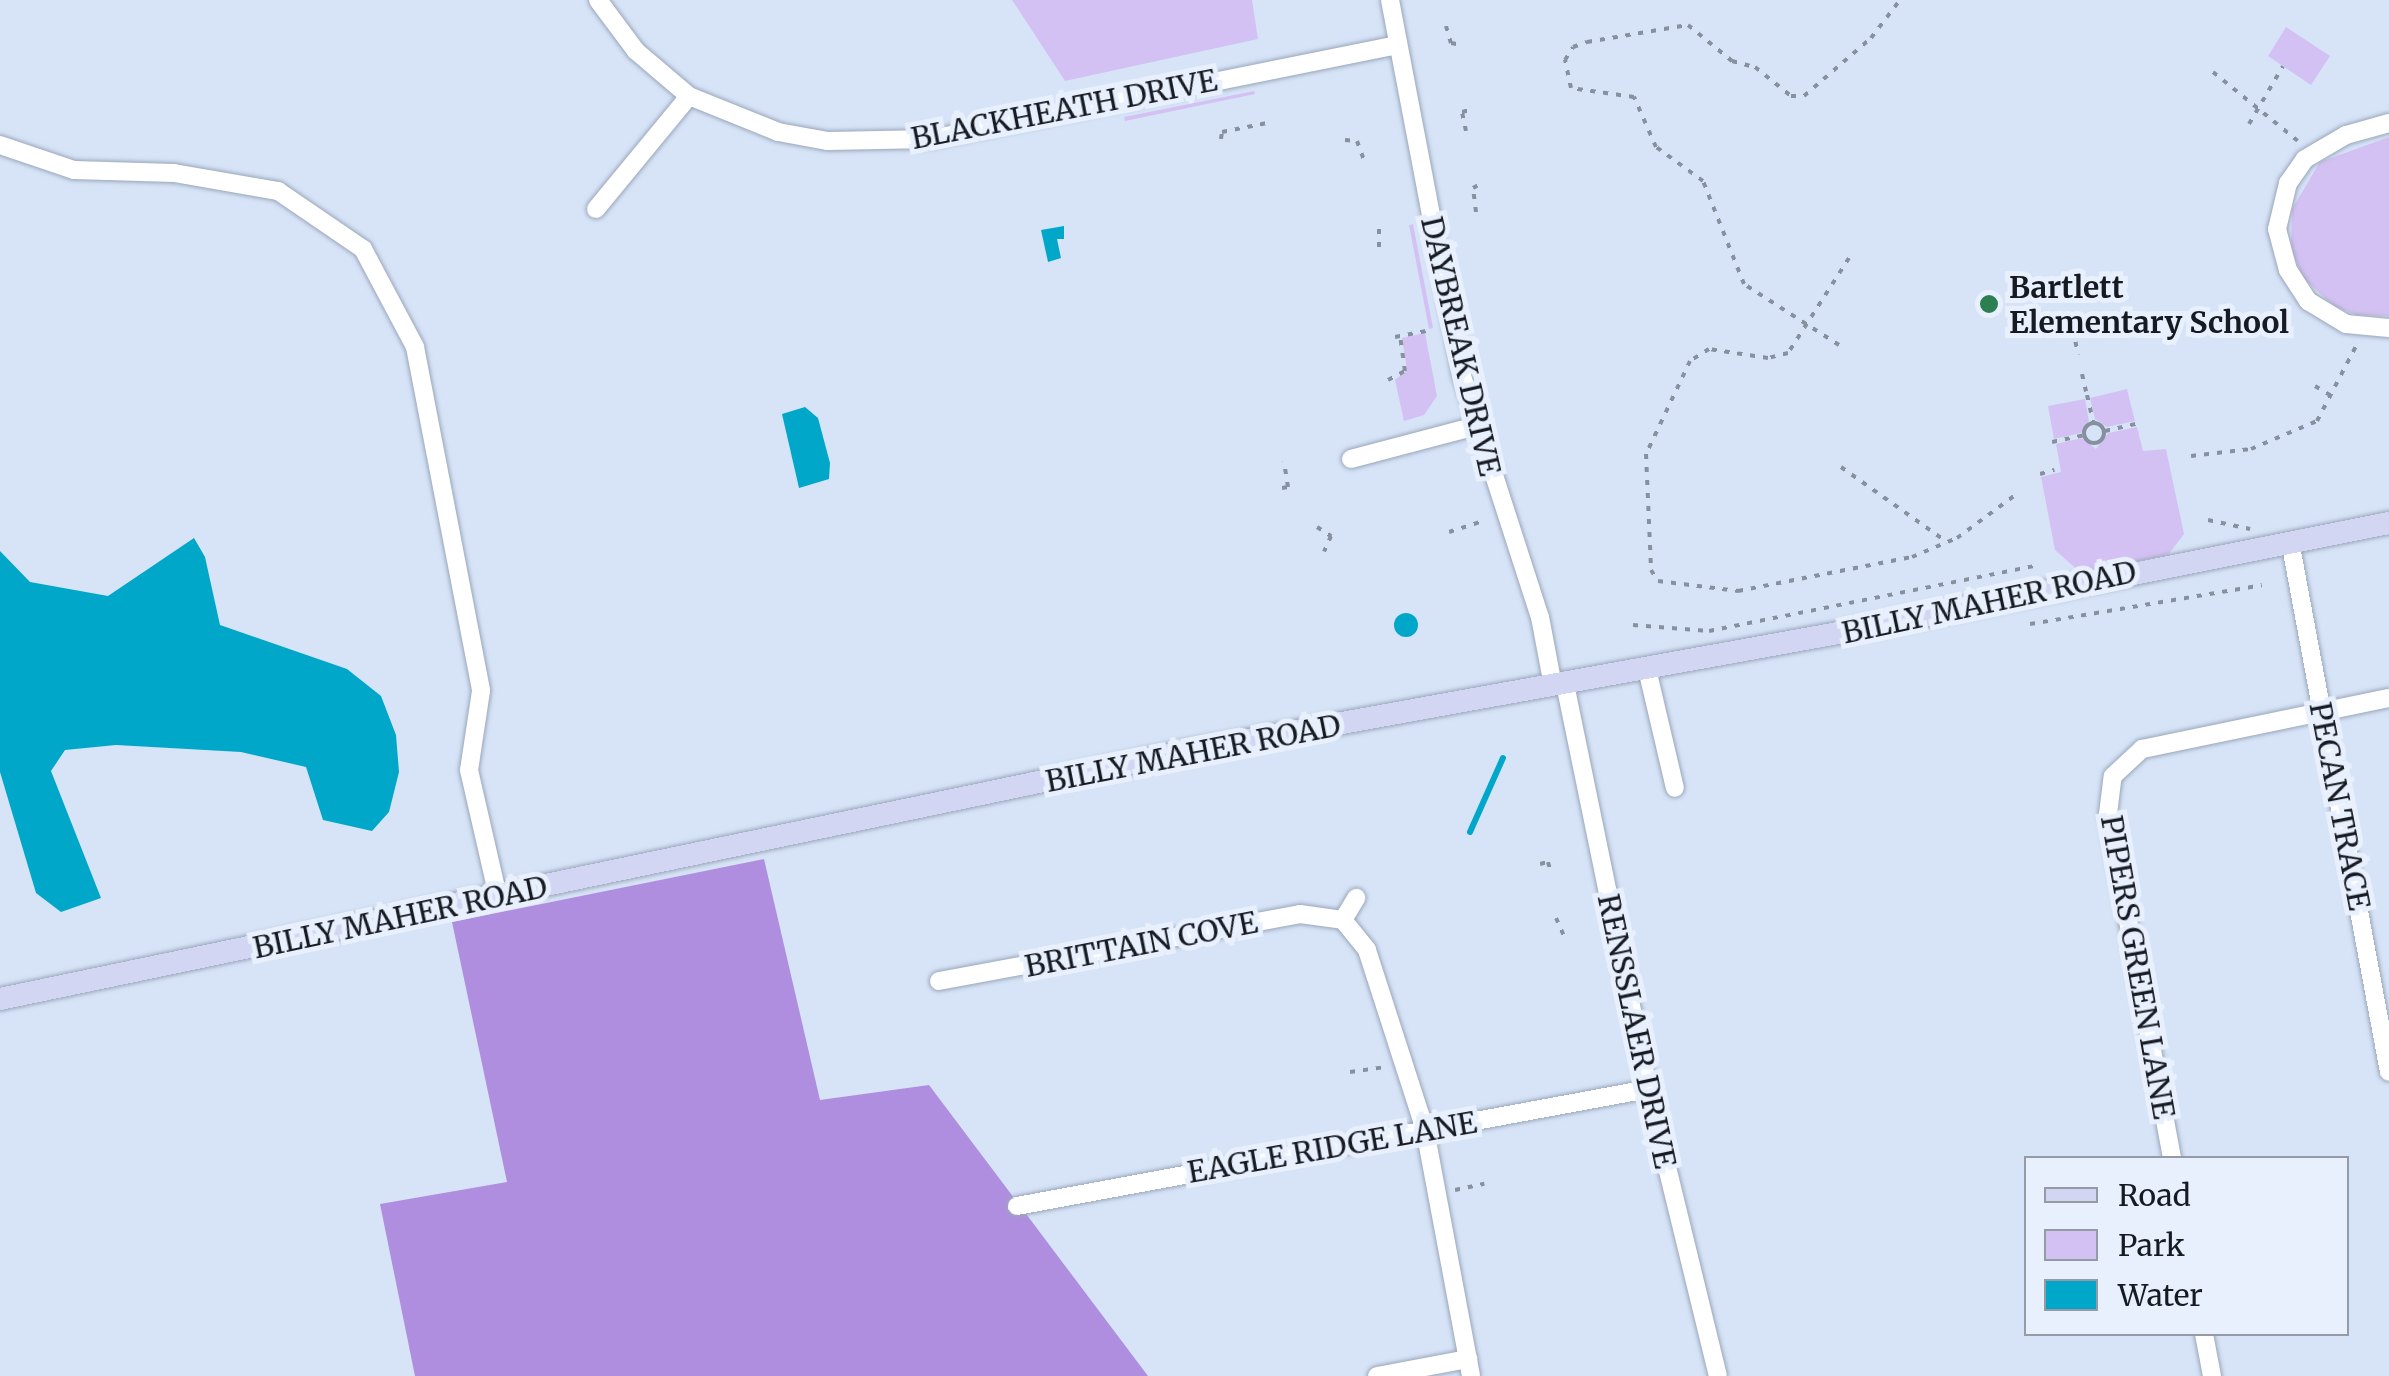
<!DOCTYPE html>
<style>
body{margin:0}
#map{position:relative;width:2389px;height:1376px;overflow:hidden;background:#d7e4f8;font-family:Merriweather,serif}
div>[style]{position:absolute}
.green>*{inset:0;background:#d4c1f3}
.forest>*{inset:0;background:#af8edf}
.water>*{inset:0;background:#01a7c8}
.round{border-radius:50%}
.stream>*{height:6px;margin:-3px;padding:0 3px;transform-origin:3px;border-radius:3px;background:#01a7c8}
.path>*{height:4px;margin-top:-2px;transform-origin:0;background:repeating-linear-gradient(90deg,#87909f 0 5px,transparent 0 13px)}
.path>.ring{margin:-2px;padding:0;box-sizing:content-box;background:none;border:4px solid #87909f;border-radius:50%}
.roads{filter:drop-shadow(0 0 2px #9aa6ba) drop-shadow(0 0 2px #9aa6ba)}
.minor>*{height:18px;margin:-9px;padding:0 9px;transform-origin:9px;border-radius:9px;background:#fff}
.major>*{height:22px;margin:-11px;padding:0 11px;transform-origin:11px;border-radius:11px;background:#d3d6f3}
.dots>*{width:28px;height:28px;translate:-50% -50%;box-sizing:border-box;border:5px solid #e9f0fd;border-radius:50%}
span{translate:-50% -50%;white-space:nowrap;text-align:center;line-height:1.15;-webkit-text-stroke:10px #e9f0fd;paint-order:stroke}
.street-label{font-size:30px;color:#161a22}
.poi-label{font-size:30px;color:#161a22;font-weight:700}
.left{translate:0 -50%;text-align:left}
.legend{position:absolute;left:2024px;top:1156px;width:325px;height:180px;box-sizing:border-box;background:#e9f0fd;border:2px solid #959aa5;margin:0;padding:12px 18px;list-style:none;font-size:30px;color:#161a22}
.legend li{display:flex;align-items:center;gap:20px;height:50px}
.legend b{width:50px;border:2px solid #959aa5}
</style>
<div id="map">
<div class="green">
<div style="clip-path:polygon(1012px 0,1252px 0,1258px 39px,1065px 81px)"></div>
<div style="clip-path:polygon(2286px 27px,2330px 56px,2311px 85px,2268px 56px)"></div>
<div style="clip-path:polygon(1254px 91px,1255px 94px,1125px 121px,1124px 117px)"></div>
<div style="clip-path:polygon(2389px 137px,2389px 316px,2357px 315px,2334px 306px,2303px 278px,2291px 249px,2292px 209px,2320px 162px)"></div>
<div style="clip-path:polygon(1413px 224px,1433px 328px,1429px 329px,1409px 225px)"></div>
<div style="clip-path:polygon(1425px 333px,1437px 396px,1424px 415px,1404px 421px,1395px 380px,1407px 370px,1402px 338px)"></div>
<div style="clip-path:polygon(2127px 389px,2135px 421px,2107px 427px,2095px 419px,2090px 398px)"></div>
<div style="clip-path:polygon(2085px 399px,2089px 421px,2081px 433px,2054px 439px,2048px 406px)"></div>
<div style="clip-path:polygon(2137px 427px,2143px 451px,2166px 449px,2184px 534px,2168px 555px,2081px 573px,2055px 550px,2041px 477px,2061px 472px,2056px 444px,2082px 438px,2096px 449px,2108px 433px)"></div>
</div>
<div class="forest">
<div style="clip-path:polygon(764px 859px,820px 1100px,929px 1085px,1148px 1376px,415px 1376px,380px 1204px,507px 1182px,452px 922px)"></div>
</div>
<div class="water">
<div style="clip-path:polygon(1064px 226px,1064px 239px,1057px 239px,1061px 258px,1048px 262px,1041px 230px)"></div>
<div style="clip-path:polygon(805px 407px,818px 418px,830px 463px,829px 479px,799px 488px,782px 414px)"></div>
<div style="clip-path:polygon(194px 538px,205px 557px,220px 625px,347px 669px,381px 696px,396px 735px,399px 772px,389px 812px,372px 831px,323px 820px,306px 767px,241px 752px,116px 745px,65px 750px,51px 771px,101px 898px,61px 912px,36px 893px,0 772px,0 551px,30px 582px,108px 596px)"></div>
<div class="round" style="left:1394px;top:613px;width:24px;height:24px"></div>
</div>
<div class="stream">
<div style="left:1470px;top:832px;width:81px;rotate:-66deg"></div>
</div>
<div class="path">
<div style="left:1446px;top:26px;width:18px;rotate:74deg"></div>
<div style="left:1451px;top:43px;width:11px;rotate:10deg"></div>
<div style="left:2213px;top:72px;width:109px;rotate:39.1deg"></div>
<div style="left:2249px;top:124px;width:67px;rotate:-59.6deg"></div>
<div style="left:1466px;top:131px;width:19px;rotate:-102deg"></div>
<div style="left:1462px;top:112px;width:8px;rotate:-14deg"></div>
<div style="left:1221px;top:139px;width:7px;rotate:-82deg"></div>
<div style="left:1222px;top:132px;width:46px;rotate:-11.3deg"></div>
<div style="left:1345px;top:140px;width:12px;rotate:5deg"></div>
<div style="left:1357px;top:141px;width:20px;rotate:70deg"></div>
<div style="left:1476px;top:212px;width:24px;rotate:-97deg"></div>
<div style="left:1473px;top:188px;width:10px;rotate:-29deg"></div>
<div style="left:1379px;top:247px;width:23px;rotate:-90deg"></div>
<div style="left:1849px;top:258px;width:113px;rotate:122.7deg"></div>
<div style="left:1788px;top:353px;width:21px;rotate:166deg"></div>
<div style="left:1768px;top:358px;width:60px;rotate:-171.3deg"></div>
<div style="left:1709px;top:349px;width:22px;rotate:148deg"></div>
<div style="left:1690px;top:361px;width:103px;rotate:115.3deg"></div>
<div style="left:1646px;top:454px;width:116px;rotate:87.5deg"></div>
<div style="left:1651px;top:570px;width:13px;rotate:58deg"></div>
<div style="left:1658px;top:581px;width:81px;rotate:7.1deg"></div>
<div style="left:1738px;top:591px;width:177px;rotate:-11.1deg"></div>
<div style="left:1912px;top:557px;width:49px;rotate:-22.9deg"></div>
<div style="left:1957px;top:538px;width:76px;rotate:-36.4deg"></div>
<div style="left:2073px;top:329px;width:26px;rotate:79deg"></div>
<div style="left:1395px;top:337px;width:33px;rotate:-11deg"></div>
<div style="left:1839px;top:345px;width:113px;rotate:-147.3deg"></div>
<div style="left:1744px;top:284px;width:111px;rotate:-111.7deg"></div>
<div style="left:1703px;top:181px;width:58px;rotate:-144.1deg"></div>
<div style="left:1656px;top:147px;width:55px;rotate:-113.7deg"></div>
<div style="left:1634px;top:97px;width:64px;rotate:-171.9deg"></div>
<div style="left:1571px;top:88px;width:29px;rotate:-102deg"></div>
<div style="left:1565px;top:60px;width:15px;rotate:-58deg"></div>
<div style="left:1573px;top:47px;width:15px;rotate:-20deg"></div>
<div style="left:1587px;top:42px;width:102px;rotate:-9.6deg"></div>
<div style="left:1688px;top:25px;width:57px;rotate:39.3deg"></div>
<div style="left:1732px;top:61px;width:24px;rotate:15deg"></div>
<div style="left:1755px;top:67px;width:46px;rotate:38.9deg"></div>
<div style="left:1791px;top:96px;width:13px"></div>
<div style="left:1804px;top:96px;width:89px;rotate:-40.9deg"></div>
<div style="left:1871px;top:38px;width:48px;rotate:-52.7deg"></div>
<div style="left:2082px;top:374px;width:18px;rotate:77deg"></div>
<div style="left:1388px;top:380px;width:19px;rotate:-28deg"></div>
<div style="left:1405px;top:371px;width:35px;rotate:-98deg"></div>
<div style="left:2315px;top:386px;width:23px;rotate:31deg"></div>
<div style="left:2087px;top:395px;width:28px;rotate:77deg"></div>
<div class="ring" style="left:2084px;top:423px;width:16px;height:16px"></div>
<div style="left:2105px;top:431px;width:35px;rotate:-13deg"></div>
<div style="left:2052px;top:442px;width:33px;rotate:-12deg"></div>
<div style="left:2191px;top:456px;width:60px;rotate:-6.7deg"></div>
<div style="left:2251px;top:449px;width:72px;rotate:-23deg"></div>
<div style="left:2317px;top:421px;width:85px;rotate:-62.5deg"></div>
<div style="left:1841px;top:467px;width:130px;rotate:35.3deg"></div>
<div style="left:2040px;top:474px;width:15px;rotate:-16deg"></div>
<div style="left:1282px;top:488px;width:6px;rotate:-9deg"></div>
<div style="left:1288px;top:487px;width:26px;rotate:-99deg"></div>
<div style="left:2208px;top:520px;width:43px;rotate:12.1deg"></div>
<div style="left:1317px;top:527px;width:17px;rotate:33deg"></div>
<div style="left:1331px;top:536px;width:17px;rotate:114deg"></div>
<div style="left:1449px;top:532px;width:33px;rotate:-18deg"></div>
<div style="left:2030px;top:624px;width:235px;rotate:-9.5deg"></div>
<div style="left:1633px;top:625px;width:76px;rotate:4.5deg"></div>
<div style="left:1709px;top:631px;width:331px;rotate:-11.3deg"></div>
<div style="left:1540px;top:864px;width:8px;rotate:-14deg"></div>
<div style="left:1548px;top:862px;width:11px;rotate:75deg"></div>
<div style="left:1556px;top:918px;width:20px;rotate:66deg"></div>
<div style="left:1350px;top:1072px;width:35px;rotate:-8deg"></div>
<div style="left:1455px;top:1190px;width:30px;rotate:-12deg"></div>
</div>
<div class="roads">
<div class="minor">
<div style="left:598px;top:0;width:64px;rotate:53.3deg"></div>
<div style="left:636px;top:51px;width:70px;rotate:40.3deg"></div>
<div style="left:689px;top:96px;width:96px;rotate:22deg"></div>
<div style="left:778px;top:132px;width:51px;rotate:10.2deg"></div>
<div style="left:828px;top:141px;width:103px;rotate:-1.1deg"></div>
<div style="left:931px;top:139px;width:475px;rotate:-11.4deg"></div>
<div style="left:1390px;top:0;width:383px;rotate:79.2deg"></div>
<div style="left:1462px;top:376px;width:253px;rotate:72.1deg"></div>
<div style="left:1540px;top:617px;width:70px;rotate:79.3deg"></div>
<div style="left:2389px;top:123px;width:45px;rotate:164.4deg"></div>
<div style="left:2346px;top:135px;width:48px;rotate:149.7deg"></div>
<div style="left:2305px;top:159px;width:29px;rotate:125deg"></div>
<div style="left:2288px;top:183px;width:47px;rotate:103.4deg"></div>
<div style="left:2277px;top:229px;width:42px;rotate:75deg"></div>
<div style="left:2288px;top:270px;width:37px;rotate:57deg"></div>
<div style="left:2308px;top:301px;width:44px;rotate:31.2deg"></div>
<div style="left:2346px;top:324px;width:43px;rotate:5.3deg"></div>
<div style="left:0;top:145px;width:78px;rotate:18.7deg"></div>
<div style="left:74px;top:170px;width:100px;rotate:1.7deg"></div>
<div style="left:174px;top:173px;width:106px;rotate:9.8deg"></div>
<div style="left:278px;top:191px;width:103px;rotate:34.3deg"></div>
<div style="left:363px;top:249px;width:111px;rotate:62deg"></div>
<div style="left:415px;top:347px;width:350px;rotate:79.1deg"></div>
<div style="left:481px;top:691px;width:80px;rotate:98.6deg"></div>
<div style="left:469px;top:770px;width:130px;rotate:77.1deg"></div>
<div style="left:596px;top:209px;width:146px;rotate:-50.5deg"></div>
<div style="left:1351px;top:459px;width:129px;rotate:-14.8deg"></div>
<div style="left:2290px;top:541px;width:540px;rotate:79.44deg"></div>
<div style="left:1647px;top:669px;width:122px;rotate:76.8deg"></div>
<div style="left:1565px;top:684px;width:413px;rotate:78.4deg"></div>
<div style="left:1648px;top:1089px;width:295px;rotate:76.3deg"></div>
<div style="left:1343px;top:920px;width:26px;rotate:-59deg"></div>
<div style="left:939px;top:981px;width:367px;rotate:-10.5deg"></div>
<div style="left:1300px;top:914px;width:43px;rotate:7.9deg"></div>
<div style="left:1343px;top:920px;width:38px;rotate:51deg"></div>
<div style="left:1367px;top:950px;width:189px;rotate:72.1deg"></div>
<div style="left:1425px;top:1130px;width:250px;rotate:79.4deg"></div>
<div style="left:2172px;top:1158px;width:350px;rotate:-100.5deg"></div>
<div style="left:2108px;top:814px;width:38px;rotate:-83deg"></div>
<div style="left:2113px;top:776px;width:40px;rotate:-43deg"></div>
<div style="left:2142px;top:749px;width:252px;rotate:-11.7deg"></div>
<div style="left:1017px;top:1206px;width:642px;rotate:-10.5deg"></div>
<div style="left:2204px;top:1334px;width:43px;rotate:79.2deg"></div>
<div style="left:1377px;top:1376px;width:93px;rotate:-10.6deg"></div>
</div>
<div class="major">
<div style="left:0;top:999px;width:1208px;rotate:-11.8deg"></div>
<div style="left:1182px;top:752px;width:667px;rotate:-10.28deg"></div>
<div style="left:1838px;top:633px;width:562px;rotate:-11.29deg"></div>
</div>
</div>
<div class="dots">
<div style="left:1989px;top:304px;background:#2b7f51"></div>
</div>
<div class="street-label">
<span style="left:1064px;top:109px;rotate:-11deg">BLACKHEATH DRIVE</span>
<span style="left:1461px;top:346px;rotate:77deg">DAYBREAK DRIVE</span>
<span style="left:1989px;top:602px;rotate:-12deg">BILLY MAHER ROAD</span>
<span style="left:1193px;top:753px;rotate:-11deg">BILLY MAHER ROAD</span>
<span style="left:2340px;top:806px;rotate:79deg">PECAN TRACE</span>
<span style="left:400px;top:917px;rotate:-12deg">BILLY MAHER ROAD</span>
<span style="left:1141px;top:944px;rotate:-11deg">BRITTAIN COVE</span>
<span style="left:2138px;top:967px;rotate:80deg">PIPERS GREEN LANE</span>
<span style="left:1637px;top:1031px;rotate:78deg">RENSSLAER DRIVE</span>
<span style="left:1332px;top:1147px;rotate:-10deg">EAGLE RIDGE LANE</span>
</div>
<div class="poi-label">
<span class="left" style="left:2009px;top:304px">Bartlett<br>Elementary School</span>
</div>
<ul class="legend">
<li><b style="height:12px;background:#d3d6f3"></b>Road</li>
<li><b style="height:28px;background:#d4c1f3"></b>Park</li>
<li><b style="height:28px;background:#01a7c8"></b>Water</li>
</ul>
</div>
